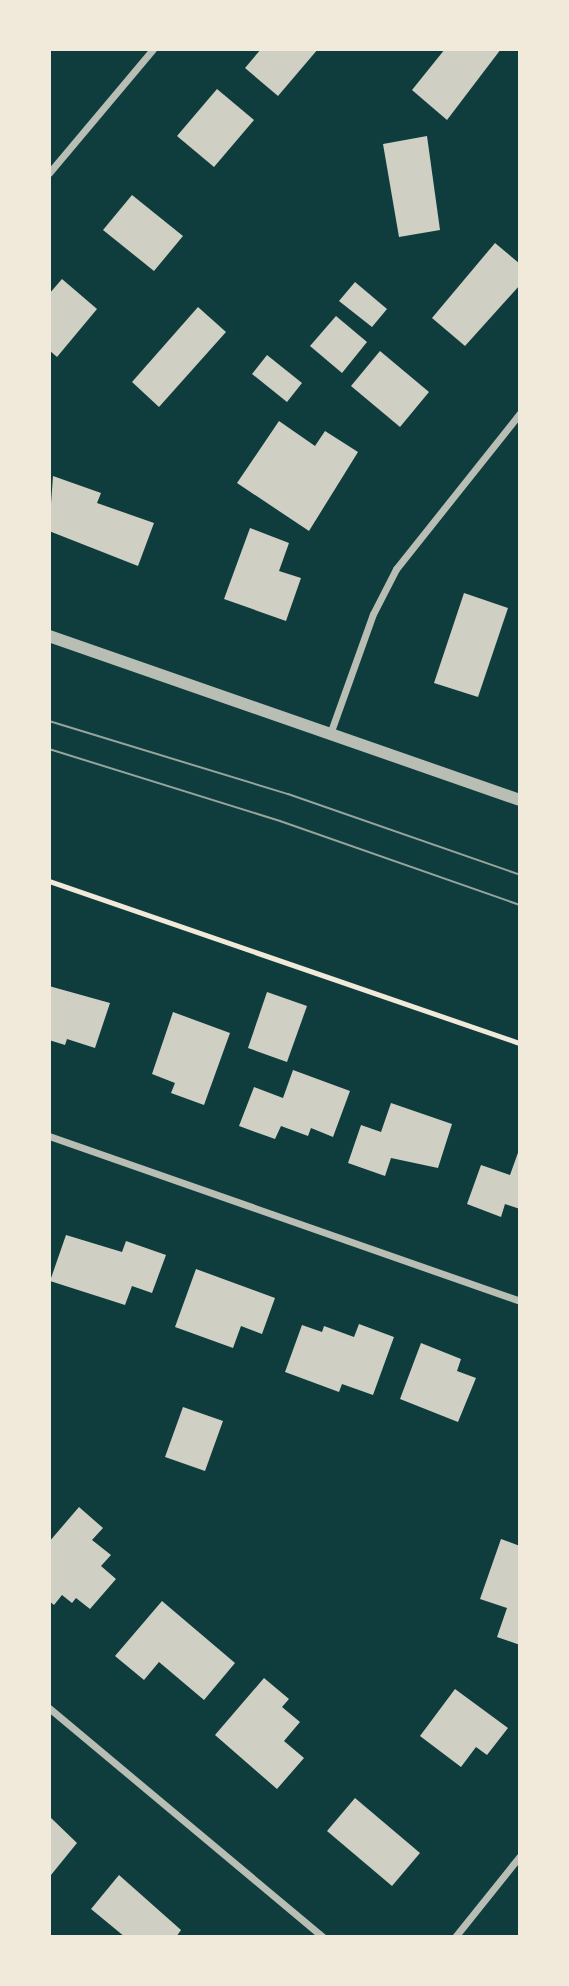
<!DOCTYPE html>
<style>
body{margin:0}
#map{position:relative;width:569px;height:1986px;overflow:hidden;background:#0f3d3e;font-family:"Public Sans",sans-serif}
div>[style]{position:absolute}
.building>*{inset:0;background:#cfcfc3}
.path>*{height:4.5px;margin:-2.25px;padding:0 2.25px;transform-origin:2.25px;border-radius:2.25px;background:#f1e9da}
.minor>*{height:7px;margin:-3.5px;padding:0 3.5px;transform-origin:3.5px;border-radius:3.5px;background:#b8beb3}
.tertiary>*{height:12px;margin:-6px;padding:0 6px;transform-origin:6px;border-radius:6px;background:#b8beb3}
.tram>*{height:2px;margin:-1px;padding:0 1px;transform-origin:1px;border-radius:1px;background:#97a49c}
span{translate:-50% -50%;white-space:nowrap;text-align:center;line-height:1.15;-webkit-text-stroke:5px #f1e9da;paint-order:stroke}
.frame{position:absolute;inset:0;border:51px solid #f1e9da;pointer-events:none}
</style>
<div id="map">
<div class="building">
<div style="clip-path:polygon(261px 49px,318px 49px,278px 96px,245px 68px)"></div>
<div style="clip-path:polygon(445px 49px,501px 49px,447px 120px,412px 90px)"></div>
<div style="clip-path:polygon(217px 89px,254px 120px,214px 167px,177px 136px)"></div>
<div style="clip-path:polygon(427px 136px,440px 230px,399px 237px,383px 144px)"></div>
<div style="clip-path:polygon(132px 195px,183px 236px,154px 271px,103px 230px)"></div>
<div style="clip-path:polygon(495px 243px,520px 264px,520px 285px,465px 346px,432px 318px)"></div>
<div style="clip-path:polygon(62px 279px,97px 309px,57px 357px,49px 350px,49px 294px)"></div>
<div style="clip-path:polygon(355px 282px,387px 309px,372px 327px,339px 301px)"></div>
<div style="clip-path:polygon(198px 307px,226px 332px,159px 407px,132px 382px)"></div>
<div style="clip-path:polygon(336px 316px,367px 342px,342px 373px,310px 346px)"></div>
<div style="clip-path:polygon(380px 351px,429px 392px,400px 427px,351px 386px)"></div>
<div style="clip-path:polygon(267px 355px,302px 383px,287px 402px,252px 374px)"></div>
<div style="clip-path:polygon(279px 421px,315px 446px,325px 431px,358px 452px,309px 531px,237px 483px)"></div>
<div style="clip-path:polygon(53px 476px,101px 493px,97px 503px,154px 523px,138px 566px,49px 531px)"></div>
<div style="clip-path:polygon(250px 528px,289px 543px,279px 571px,301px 578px,286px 621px,224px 599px)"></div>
<div style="clip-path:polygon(464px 593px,508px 608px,478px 697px,434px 683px)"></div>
<div style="clip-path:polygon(49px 986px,110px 1003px,95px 1048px,67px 1039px,65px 1045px,49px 1040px)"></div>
<div style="clip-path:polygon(267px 992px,307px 1006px,287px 1062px,248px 1048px)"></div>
<div style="clip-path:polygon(173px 1012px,230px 1033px,204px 1105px,171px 1093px,175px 1083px,152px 1074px)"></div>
<div style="clip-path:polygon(293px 1070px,350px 1091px,333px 1137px,311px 1128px,308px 1136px,281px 1126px,275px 1139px,239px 1126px,254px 1087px,283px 1098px)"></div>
<div style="clip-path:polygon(391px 1103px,452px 1124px,438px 1168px,391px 1158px,385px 1176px,348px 1163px,361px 1125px,381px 1132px)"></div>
<div style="clip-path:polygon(520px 1147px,520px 1209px,505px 1204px,501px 1217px,467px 1204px,481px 1165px,510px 1175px)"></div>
<div style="clip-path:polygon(66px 1235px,122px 1252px,126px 1241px,166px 1255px,152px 1293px,132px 1286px,125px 1305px,50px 1281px)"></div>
<div style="clip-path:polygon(196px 1269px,275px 1298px,262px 1334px,241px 1326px,233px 1348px,175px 1327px)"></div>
<div style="clip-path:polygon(359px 1324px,394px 1337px,373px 1395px,342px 1384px,339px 1392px,285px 1372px,302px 1325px,322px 1332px,324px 1326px,354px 1337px)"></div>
<div style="clip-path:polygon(421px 1343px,461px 1359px,457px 1371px,476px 1378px,458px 1422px,400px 1399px)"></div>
<div style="clip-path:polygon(183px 1407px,223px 1421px,205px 1471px,165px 1457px)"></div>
<div style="clip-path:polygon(79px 1507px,103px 1528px,92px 1540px,111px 1555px,101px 1566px,116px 1579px,90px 1609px,76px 1598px,72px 1603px,62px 1595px,54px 1605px,49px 1601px,49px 1542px)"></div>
<div style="clip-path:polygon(501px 1539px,520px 1546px,520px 1645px,497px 1637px,507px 1608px,480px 1599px)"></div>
<div style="clip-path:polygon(162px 1601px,235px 1663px,204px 1700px,159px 1662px,144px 1680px,115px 1656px)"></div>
<div style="clip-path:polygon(264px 1678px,289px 1699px,282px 1707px,300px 1722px,284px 1741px,304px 1758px,277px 1789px,215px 1735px)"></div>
<div style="clip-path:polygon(455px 1689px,508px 1728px,487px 1755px,476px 1747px,461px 1767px,420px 1736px)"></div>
<div style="clip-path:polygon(355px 1798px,420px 1853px,392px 1886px,327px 1831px)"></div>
<div style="clip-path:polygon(49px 1816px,77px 1843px,51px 1875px,49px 1873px)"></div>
<div style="clip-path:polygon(119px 1875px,181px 1930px,176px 1937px,125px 1937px,91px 1909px)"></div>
</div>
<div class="path">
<div style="left:49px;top:881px;width:498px;rotate:19deg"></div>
</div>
<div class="minor">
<div style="left:49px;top:173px;width:162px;rotate:-50deg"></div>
<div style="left:330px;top:734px;width:127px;rotate:-70.3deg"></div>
<div style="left:373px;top:614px;width:51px;rotate:-62.9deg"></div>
<div style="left:396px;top:569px;width:199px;rotate:-51.5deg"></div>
<div style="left:49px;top:1136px;width:499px;rotate:19.3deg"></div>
<div style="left:49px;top:1708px;width:357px;rotate:39.9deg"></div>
<div style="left:455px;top:1937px;width:104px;rotate:-51.3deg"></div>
</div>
<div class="tertiary">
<div style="left:49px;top:636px;width:499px;rotate:19.2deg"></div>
</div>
<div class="tram">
<div style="left:49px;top:721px;width:250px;rotate:17deg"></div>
<div style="left:288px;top:794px;width:246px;rotate:19.2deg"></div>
<div style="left:49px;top:749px;width:242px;rotate:17.3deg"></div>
<div style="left:280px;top:821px;width:254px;rotate:19.3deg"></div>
</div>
<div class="frame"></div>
</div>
